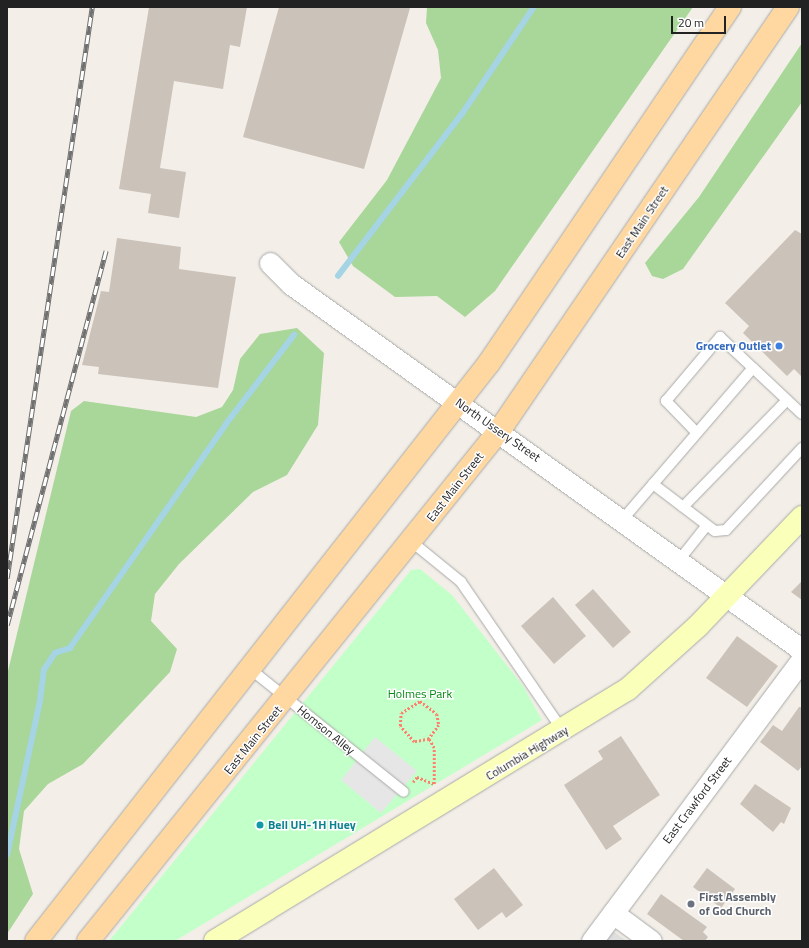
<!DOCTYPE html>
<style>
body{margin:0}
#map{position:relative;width:809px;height:948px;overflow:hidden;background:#f3efe8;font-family:"Titillium Web",sans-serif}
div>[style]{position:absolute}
.residential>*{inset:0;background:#e0dfdf}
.forest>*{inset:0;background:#a9d699}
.park>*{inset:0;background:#c3ffc9}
.parking>*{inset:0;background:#e6e6e6}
.stream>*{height:5.5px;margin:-2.75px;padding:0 2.75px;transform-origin:2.75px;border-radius:2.75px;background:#a5d4e4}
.building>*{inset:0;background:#cbc2ba}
.path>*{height:2.5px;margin-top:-1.25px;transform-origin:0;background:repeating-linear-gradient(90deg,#ff7f6d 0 2px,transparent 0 4px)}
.roads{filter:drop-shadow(0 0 1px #a9a9a9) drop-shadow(0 0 1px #a9a9a9)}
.service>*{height:10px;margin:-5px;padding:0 5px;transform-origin:5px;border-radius:5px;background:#fff}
.minor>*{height:21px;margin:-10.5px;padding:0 10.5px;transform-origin:10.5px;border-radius:10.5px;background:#fff}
.secondary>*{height:22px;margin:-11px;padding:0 11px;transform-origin:11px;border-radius:11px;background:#faffba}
.primary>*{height:22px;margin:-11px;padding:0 11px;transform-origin:11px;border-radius:11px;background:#ffd8a1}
.rail>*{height:4.5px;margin-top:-2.25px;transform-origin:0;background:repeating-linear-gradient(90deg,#fff 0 9px,#707070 0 18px);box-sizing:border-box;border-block:1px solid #707070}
.dots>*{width:11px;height:11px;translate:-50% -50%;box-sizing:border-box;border:2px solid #fff;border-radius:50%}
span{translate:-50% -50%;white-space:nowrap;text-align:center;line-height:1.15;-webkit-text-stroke:3px #fff;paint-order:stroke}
.street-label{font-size:12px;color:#222}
.shop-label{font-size:12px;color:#366cbe;font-weight:700}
.right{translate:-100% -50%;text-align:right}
.park-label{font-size:12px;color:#028910}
.culture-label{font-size:12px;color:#0d838f;font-weight:700}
.left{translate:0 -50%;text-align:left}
.worship-label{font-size:12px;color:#5b616d;font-weight:700}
.frame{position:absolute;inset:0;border:8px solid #222;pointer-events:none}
.scale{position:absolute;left:671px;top:16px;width:55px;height:18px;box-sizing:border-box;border:2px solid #222;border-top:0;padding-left:5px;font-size:12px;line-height:14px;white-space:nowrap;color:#222;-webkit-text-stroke:3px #fff;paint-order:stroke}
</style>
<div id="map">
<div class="residential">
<div style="clip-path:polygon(610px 929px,627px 941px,601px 941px)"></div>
</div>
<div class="forest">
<div style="clip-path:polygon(427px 7px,693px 7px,495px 291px,465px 317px,437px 296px,395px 297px,353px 266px,339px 242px,387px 180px,441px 78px,438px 50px,426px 23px)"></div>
<div style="clip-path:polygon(802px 43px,802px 102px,683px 269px,663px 279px,652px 276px,645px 263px,699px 197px)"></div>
<div style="clip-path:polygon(297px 328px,324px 353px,318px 425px,287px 475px,253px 492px,179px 564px,155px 594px,151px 621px,177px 649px,170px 672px,83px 764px,48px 784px,24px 811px,19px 849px,33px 894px,7px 934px,7px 675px,71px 411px,84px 401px,196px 417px,222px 407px,233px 390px,240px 359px,260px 334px)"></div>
</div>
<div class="park">
<div style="clip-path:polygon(420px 569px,452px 595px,523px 686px,542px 720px,175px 941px,109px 941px,411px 570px)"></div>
</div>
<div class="parking">
<div style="clip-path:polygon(375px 737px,417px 771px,381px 813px,341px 780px)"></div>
</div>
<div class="stream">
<div style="left:338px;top:276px;width:204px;rotate:-52.6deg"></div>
<div style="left:462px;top:114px;width:129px;rotate:-56.1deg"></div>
<div style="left:7px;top:855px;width:157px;rotate:-77.9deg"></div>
<div style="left:40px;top:701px;width:31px;rotate:-83deg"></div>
<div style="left:44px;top:670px;width:20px;rotate:-57deg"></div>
<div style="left:55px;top:653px;width:16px;rotate:-18deg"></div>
<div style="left:70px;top:648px;width:273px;rotate:-55.1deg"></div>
<div style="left:226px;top:424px;width:112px;rotate:-52.6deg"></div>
</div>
<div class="building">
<div style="clip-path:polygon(149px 7px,247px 7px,240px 47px,230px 45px,223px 89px,174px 81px,160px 168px,186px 172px,179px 218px,148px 213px,151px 194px,119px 189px)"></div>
<div style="clip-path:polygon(279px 7px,410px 8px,364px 169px,243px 137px)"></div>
<div style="clip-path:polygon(795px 230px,802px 234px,802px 377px,794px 369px,787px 376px,743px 333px,749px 326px,725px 303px)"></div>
<div style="clip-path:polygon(117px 238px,181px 247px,179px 269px,236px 277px,218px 388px,98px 374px,99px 367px,82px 365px,101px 291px,109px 292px)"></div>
<div style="clip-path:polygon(802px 581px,802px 600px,791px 592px)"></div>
<div style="clip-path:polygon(593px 589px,631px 632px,613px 648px,575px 605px)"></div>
<div style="clip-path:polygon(553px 597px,586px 636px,554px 664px,521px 626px)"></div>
<div style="clip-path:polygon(737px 636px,778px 666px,747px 707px,706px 678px)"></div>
<div style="clip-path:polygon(799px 707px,802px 707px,802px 766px,798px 771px,760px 742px,773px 725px,782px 731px)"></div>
<div style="clip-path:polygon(621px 736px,660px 795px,613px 826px,622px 839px,606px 850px,564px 785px,603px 759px,598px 751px)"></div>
<div style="clip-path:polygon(755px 784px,791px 808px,784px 824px,781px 822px,773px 832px,740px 804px)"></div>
<div style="clip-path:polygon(494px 868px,523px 905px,506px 918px,502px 912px,478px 930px,454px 899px)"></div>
<div style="clip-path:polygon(707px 868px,735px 889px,721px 908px,693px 887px)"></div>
<div style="clip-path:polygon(661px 894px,707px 927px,703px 932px,708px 937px,705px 941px,684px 941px,647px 914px)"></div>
</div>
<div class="path">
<div style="left:413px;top:782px;width:6px;rotate:-51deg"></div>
<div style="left:417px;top:777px;width:18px;rotate:22deg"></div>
<div style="left:434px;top:784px;width:36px;rotate:-90deg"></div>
<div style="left:434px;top:748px;width:10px;rotate:-119deg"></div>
<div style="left:429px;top:739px;width:15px;rotate:169deg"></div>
<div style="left:414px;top:742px;width:21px;rotate:-131deg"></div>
<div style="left:400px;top:726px;width:13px;rotate:-86deg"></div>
<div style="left:401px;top:713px;width:22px;rotate:-32deg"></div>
<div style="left:420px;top:701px;width:21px;rotate:37deg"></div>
<div style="left:437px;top:714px;width:11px;rotate:80deg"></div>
<div style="left:439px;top:725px;width:17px;rotate:126deg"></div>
</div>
<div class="roads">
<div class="service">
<div style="left:695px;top:431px;width:42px;rotate:-134deg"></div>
<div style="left:666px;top:401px;width:84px;rotate:-49.8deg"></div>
<div style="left:720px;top:337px;width:45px;rotate:43.2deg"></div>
<div style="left:653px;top:484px;width:78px;rotate:37.2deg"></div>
<div style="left:715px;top:531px;width:11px;rotate:-5deg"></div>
<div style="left:726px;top:530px;width:112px;rotate:-47.2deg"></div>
<div style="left:683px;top:507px;width:149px;rotate:-45.8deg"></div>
<div style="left:623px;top:519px;width:199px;rotate:-49.3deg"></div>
<div style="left:753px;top:368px;width:67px;rotate:43.2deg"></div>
<div style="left:412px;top:542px;width:63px;rotate:39.2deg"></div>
<div style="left:461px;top:582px;width:181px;rotate:55.6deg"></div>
<div style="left:680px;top:559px;width:43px;rotate:-51.5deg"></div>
<div style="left:249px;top:668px;width:198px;rotate:38.7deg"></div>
</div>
<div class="minor">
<div style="left:270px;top:263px;width:30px;rotate:45deg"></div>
<div style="left:291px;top:284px;width:629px;rotate:35.61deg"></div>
<div style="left:613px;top:913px;width:47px;rotate:36.4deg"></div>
<div style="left:592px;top:941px;width:352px;rotate:-53.3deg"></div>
</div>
<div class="secondary">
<div style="left:215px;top:941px;width:484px;rotate:-31.4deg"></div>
<div style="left:628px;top:689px;width:94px;rotate:-42deg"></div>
<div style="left:698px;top:626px;width:151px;rotate:-46.3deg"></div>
</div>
<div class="primary">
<div style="left:36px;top:941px;width:734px;rotate:-51.91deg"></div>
<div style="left:489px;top:363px;width:430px;rotate:-55.9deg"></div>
<div style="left:88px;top:941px;width:655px;rotate:-51.14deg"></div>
<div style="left:499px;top:431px;width:513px;rotate:-55.72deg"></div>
</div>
</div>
<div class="rail">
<div style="left:7px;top:578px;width:577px;rotate:-81.53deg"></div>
<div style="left:7px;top:625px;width:387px;rotate:-75.2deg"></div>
</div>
<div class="dots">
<div style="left:779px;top:346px;background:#3f7fe0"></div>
<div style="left:260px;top:825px;background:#0f9aa8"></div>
<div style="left:691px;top:904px;background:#6b7280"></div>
</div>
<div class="street-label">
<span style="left:642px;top:222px;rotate:-56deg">East Main Street</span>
<span style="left:498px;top:430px;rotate:35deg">North Ussery Street</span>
<span style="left:455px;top:487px;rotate:-52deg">East Main Street</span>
<span style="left:326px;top:730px;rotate:39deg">Homson Alley</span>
<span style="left:253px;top:740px;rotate:-51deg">East Main Street</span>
<span style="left:527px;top:753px;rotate:-31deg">Columbia Highway</span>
<span style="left:697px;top:800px;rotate:-53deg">East Crawford Street</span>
</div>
<div class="shop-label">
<span class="right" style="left:771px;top:346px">Grocery Outlet</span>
</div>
<div class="park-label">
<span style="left:420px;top:694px">Holmes Park</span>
</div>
<div class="culture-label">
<span class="left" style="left:268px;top:825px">Bell UH-1H Huey</span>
</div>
<div class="worship-label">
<span class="left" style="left:699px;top:904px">First Assembly<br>of God Church</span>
</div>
<div class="frame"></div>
<div class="scale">20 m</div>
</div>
